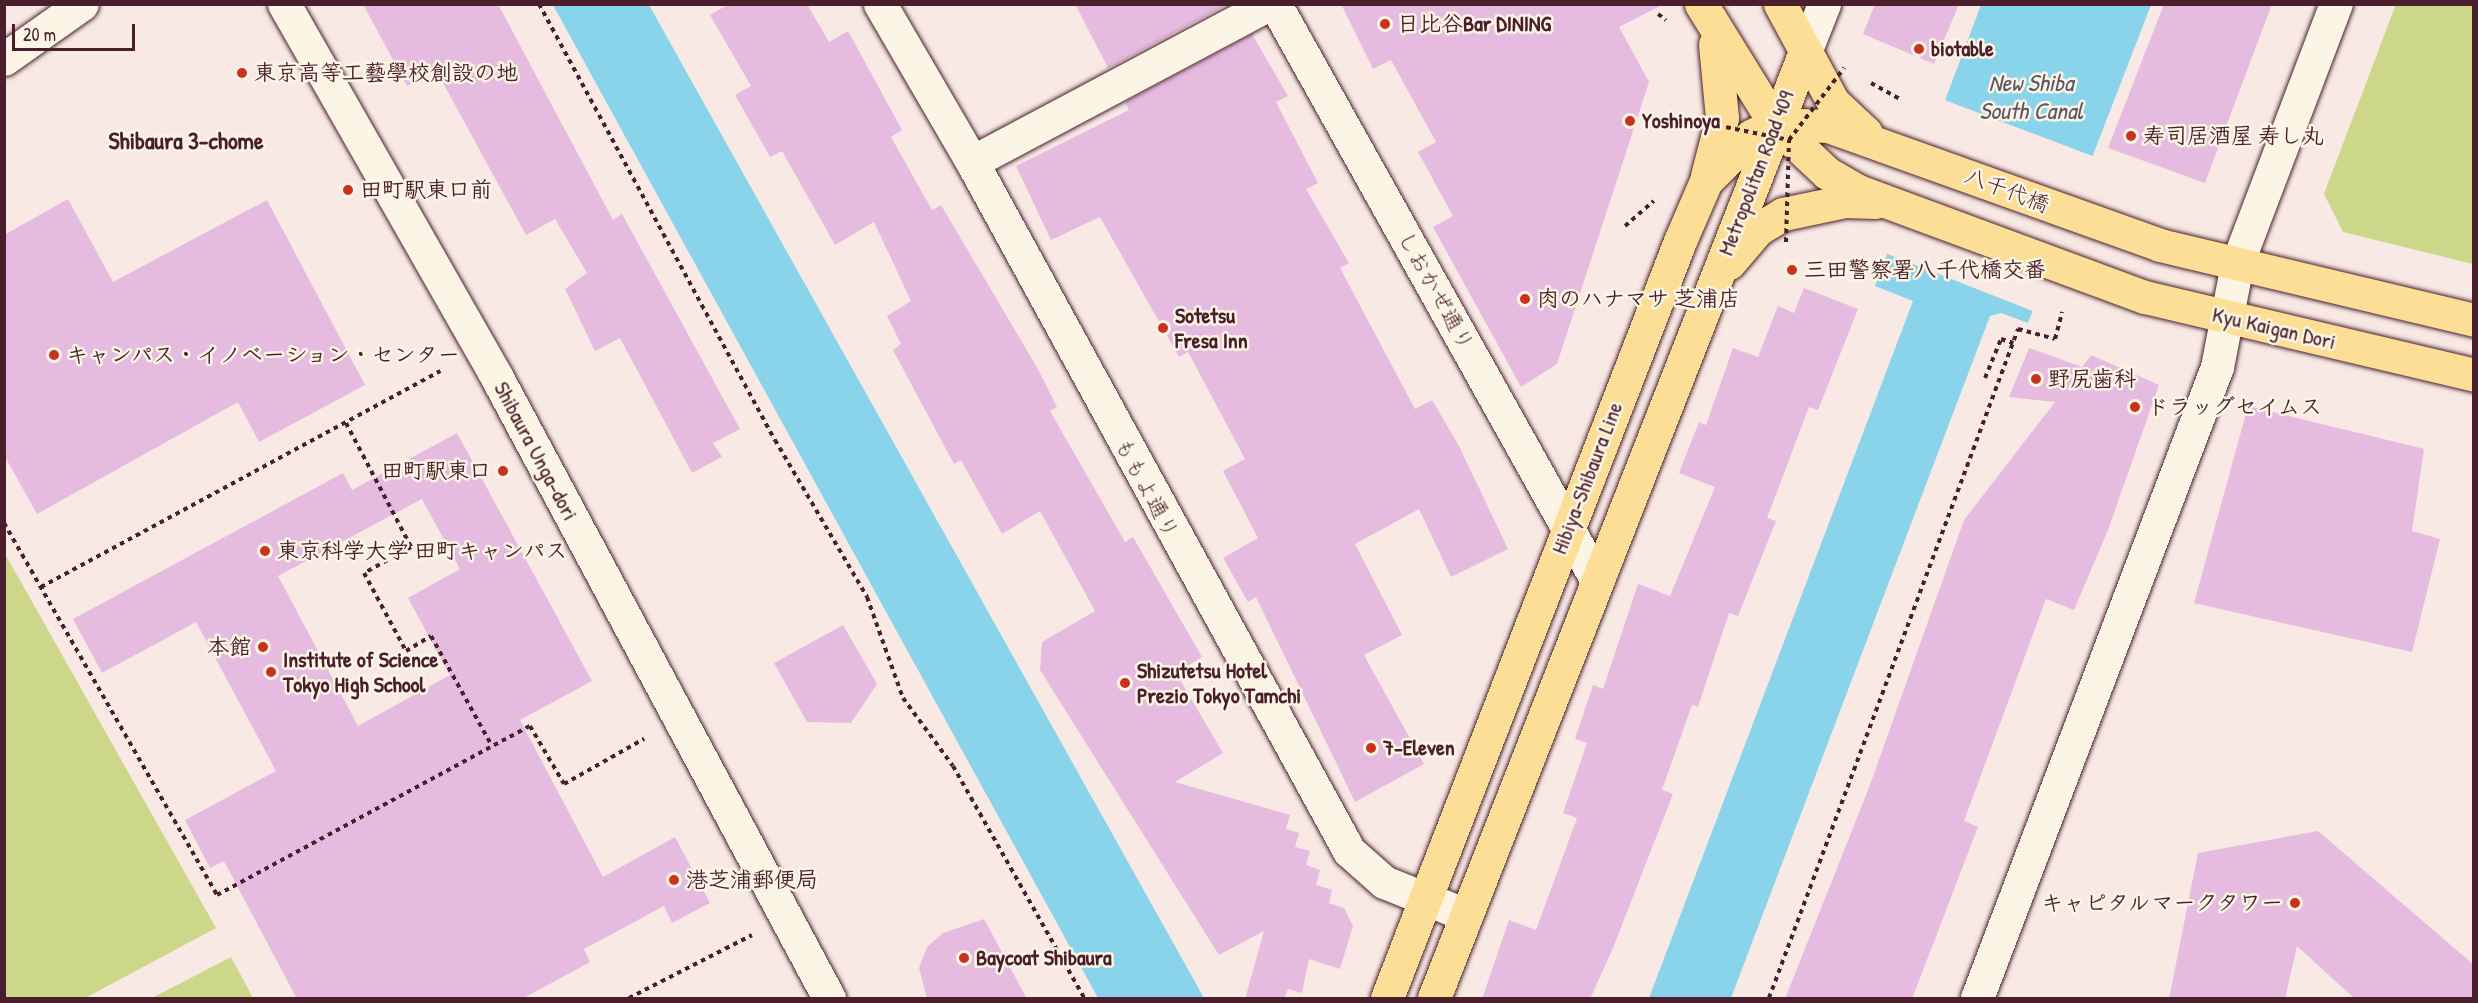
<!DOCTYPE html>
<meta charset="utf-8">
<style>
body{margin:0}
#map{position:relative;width:2478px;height:1003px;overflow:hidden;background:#f8e9e4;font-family:"Patrick Hand","Klee One",sans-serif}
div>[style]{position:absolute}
.green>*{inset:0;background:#ccd78a}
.water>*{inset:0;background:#8ad4eb}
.pier>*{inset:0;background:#f8e9e4}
.building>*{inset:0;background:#e6bbe0}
.path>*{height:4px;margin-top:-2px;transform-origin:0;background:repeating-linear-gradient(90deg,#4a1f2b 0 4.5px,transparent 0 9px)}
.roads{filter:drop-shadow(0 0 2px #4a1f2b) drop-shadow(0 0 2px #4a1f2b)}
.minor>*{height:33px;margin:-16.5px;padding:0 16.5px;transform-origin:16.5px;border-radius:16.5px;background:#fcf5e5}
.major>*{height:33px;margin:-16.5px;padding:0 16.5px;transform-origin:16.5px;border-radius:16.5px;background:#fcde96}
.path-bridge>*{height:4px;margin-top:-2px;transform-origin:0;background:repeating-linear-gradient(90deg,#4a1f2b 0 4.5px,transparent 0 9px)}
.dots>*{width:16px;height:16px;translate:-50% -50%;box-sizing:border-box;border:3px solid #fcf5e5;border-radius:50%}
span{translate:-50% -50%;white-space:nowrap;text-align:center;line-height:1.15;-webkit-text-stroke:5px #fcf5e5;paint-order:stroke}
.poi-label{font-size:22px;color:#4a1f2b;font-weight:700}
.left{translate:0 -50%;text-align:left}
.right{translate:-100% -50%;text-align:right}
.street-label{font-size:22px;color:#4a1f2b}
.water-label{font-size:24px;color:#5d5565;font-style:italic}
.neighbourhood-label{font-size:24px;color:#4a1f2b;font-weight:700}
.frame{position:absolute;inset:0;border:6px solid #4a1f2b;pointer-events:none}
.scale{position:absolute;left:12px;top:24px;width:123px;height:27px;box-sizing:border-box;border:3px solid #4a1f2b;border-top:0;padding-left:8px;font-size:18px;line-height:21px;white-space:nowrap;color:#4a1f2b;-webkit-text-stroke:4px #fcf5e5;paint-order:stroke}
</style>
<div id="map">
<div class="green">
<div style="clip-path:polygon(2396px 4px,2473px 5px,2473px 264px,2343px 232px,2324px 194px)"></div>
<div style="clip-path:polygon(4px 552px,216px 928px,85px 998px,5px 998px)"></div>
<div style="clip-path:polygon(231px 957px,253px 998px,152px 998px)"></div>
</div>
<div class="water">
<div style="clip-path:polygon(553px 5px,649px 5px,1204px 998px,1098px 998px)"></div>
<div style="clip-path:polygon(1981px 5px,2151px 5px,2028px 323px,2001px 313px,1990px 316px,1731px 998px,1649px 998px,1913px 301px,1875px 286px)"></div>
</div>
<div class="pier">
<div style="clip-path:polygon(1942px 99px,2095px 157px,2035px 312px,1885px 253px)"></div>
</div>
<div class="building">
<div style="clip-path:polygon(363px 4px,498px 4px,613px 220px,622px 214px,740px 429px,713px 443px,722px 457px,692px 473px,620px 338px,595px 351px,565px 289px,587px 273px,555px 219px,526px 235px,436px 70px,407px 86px)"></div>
<div style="clip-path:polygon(729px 4px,807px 4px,829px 42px,848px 31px,902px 130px,891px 137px,932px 210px,941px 205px,1038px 369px,1057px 407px,1050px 411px,1125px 542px,1133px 537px,1202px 657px,1176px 673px,1223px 753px,1175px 782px,1290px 815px,1286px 829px,1299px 833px,1295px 847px,1310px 851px,1306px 865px,1320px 870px,1316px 885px,1332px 890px,1329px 903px,1344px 908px,1353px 926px,1340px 969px,1309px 959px,1302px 993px,1288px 989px,1284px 999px,1245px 999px,1264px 931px,1219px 955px,1040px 670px,1042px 642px,1095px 611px,1040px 511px,1002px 534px,961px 460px,954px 464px,893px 350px,901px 344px,887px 316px,911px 301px,874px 222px,835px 245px,782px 151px,770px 157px,735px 95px,751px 86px,710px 15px)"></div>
<div style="clip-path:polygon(1075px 4px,1228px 4px,1108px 68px)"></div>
<div style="clip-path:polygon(1341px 4px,1664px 4px,1619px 27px,1649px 82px,1557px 364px,1521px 387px,1433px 227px,1453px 216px,1418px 152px,1436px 142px,1391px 60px,1373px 69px)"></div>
<div style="clip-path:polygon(1875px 4px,1959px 4px,1934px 64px,1863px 34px)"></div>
<div style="clip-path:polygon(2164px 4px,2272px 4px,2205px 183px,2108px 148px)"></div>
<div style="clip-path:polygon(1252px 34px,1288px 96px,1276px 102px,1318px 183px,1306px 189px,1349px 263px,1340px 268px,1415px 409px,1432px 400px,1459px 446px,1508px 549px,1451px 577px,1419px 509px,1355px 544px,1402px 635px,1364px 655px,1424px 764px,1355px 802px,1256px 597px,1248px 602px,1223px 558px,1258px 538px,1223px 471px,1245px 459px,1188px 352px,1179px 357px,1100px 217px,1051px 240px,1016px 166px,1129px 110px,1125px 102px)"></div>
<div style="clip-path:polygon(68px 199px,113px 282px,267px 200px,365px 385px,259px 442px,238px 402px,37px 514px,4px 455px,4px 235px)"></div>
<div style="clip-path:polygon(1804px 288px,1858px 309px,1818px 410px,1809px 407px,1767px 518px,1776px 521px,1738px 616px,1729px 613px,1698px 707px,1692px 705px,1662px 790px,1673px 794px,1613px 948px,1590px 999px,1482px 999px,1509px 920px,1536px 930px,1577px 818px,1563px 813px,1587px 743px,1575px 739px,1593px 685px,1603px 689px,1638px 584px,1670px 596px,1715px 487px,1679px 473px,1699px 422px,1706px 425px,1733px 348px,1758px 357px,1778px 306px,1794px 313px)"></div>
<div style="clip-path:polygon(2029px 348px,2082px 367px,2091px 355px,2159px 385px,2108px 530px,2074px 610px,2046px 599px,1964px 821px,1978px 827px,1912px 999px,1785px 999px,1870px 785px,1964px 520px,2055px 402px,2009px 397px)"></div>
<div style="clip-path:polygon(2248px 406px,2424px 449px,2412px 531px,2440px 539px,2412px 652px,2194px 603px)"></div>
<div style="clip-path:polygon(evenodd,457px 433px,592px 681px,520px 720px,603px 877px,675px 837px,710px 903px,672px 923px,664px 906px,584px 949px,590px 962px,522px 999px,297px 999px,224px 861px,210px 868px,185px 820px,276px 771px,196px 622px,102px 673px,73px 619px,343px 473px,352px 490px,457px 433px,422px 499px,460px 569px,408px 598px,450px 675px,358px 726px,278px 576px,422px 499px)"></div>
<div style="clip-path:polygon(843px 625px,877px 684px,851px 723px,807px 722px,774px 663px)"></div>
<div style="clip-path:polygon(2318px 831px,2474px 965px,2474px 999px,2355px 999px,2297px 946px,2285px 999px,2169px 999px,2198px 853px)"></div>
<div style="clip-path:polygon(984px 919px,1027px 999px,927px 999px,919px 968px,927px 947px,943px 933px)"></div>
</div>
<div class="path">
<div style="left:539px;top:4px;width:496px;rotate:61.6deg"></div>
<div style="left:775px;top:440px;width:182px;rotate:59.6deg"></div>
<div style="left:867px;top:597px;width:107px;rotate:70.4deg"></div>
<div style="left:903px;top:698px;width:84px;rotate:53.7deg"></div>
<div style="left:953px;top:766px;width:266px;rotate:60.5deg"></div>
<div style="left:1658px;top:14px;width:10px;rotate:37deg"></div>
<div style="left:1871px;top:83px;width:35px;rotate:29deg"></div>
<div style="left:1625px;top:226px;width:38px;rotate:-41deg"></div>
<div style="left:1985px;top:378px;width:42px;rotate:-67.7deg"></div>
<div style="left:2001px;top:339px;width:13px;rotate:18deg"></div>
<div style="left:346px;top:423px;width:140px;rotate:62.3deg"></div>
<div style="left:411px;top:547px;width:54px;rotate:151deg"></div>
<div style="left:364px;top:573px;width:89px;rotate:61.7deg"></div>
<div style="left:406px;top:651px;width:29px;rotate:-31deg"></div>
<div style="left:431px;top:636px;width:126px;rotate:61deg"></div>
<div style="left:4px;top:523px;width:429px;rotate:60.2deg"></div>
<div style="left:217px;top:895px;width:356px;rotate:-28.4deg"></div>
<div style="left:530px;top:726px;width:67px;rotate:59.6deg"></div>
<div style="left:564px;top:784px;width:92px;rotate:-29.4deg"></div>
<div style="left:41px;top:587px;width:454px;rotate:-28.4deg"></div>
<div style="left:629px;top:998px;width:138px;rotate:-27.1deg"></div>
<div style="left:1769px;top:998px;width:714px;rotate:-69.58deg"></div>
<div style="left:2018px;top:329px;width:38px;rotate:15deg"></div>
<div style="left:2055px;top:339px;width:28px;rotate:-75deg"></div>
</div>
<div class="roads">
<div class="minor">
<div style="left:284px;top:4px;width:426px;rotate:60.3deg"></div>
<div style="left:495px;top:374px;width:708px;rotate:61.84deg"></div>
<div style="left:880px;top:4px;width:183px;rotate:59.8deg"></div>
<div style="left:972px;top:162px;width:785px;rotate:61.31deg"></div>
<div style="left:1349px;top:851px;width:47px;rotate:41.5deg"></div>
<div style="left:1384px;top:882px;width:88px;rotate:21.9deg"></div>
<div style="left:1275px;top:4px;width:656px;rotate:60.82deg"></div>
<div style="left:1805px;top:52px;width:52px;rotate:-68.4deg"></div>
<div style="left:4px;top:59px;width:95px;rotate:-35.2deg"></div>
<div style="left:972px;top:162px;width:336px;rotate:-28deg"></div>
<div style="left:1977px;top:998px;width:675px;rotate:-69.18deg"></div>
<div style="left:2217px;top:367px;width:105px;rotate:-79deg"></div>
<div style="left:2237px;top:264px;width:278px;rotate:-69.2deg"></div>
</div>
<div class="major">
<div style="left:1701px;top:4px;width:141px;rotate:58.3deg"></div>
<div style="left:1775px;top:124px;width:71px;rotate:43.3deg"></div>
<div style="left:1827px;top:173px;width:36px;rotate:30deg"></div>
<div style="left:1858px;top:191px;width:306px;rotate:20.3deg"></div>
<div style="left:2145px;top:297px;width:338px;rotate:13.3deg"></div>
<div style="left:1780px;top:4px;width:111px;rotate:61.6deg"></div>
<div style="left:1833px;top:102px;width:45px;rotate:43.2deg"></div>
<div style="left:1707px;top:176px;width:60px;rotate:-75.5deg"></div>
<div style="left:1722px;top:118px;width:74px;rotate:-95.4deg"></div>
<div style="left:1729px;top:263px;width:45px;rotate:-49.5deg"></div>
<div style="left:1758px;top:229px;width:29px;rotate:-31deg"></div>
<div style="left:1783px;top:214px;width:63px;rotate:-11.8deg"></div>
<div style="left:1845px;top:201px;width:30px;rotate:2deg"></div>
<div style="left:1387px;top:998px;width:812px;rotate:-68.84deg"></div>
<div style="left:1680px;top:241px;width:65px;rotate:-66.6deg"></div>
<div style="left:1706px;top:181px;width:64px;rotate:-45deg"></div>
<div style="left:1751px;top:136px;width:27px;rotate:-27deg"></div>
<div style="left:1775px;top:124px;width:53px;rotate:2.2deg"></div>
<div style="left:1828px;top:126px;width:353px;rotate:19.7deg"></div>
<div style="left:2160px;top:245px;width:323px;rotate:13.4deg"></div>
<div style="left:1434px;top:998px;width:1016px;rotate:-68.59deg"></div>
</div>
</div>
<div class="path-bridge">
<div style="left:1691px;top:120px;width:100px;rotate:11.5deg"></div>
<div style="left:1786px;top:242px;width:102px;rotate:-88.3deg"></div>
<div style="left:1789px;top:140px;width:91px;rotate:-52.6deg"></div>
</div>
<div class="dots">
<div style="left:1385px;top:24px;background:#c8321e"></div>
<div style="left:1919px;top:49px;background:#c8321e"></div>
<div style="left:242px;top:73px;background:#c8321e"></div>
<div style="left:1630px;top:121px;background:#c8321e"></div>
<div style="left:2131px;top:136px;background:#c8321e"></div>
<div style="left:348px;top:190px;background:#c8321e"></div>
<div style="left:1792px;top:270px;background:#c8321e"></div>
<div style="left:1525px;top:299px;background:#c8321e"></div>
<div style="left:1163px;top:328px;background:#c8321e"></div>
<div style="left:54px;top:355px;background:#c8321e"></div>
<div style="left:2036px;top:379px;background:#c8321e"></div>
<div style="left:2135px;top:407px;background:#c8321e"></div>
<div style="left:503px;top:471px;background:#c8321e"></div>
<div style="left:265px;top:551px;background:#c8321e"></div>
<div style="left:263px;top:647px;background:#c8321e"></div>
<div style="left:271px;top:672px;background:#c8321e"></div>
<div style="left:1125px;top:683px;background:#c8321e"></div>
<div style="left:1371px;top:748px;background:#c8321e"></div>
<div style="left:674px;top:880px;background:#c8321e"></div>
<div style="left:2295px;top:903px;background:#c8321e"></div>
<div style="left:964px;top:958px;background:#c8321e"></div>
</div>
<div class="poi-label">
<span class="left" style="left:1397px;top:24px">日比谷Bar DINING</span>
<span class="left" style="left:1931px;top:49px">biotable</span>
<span class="left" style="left:254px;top:73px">東京高等工藝學校創設の地</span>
<span class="left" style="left:1642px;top:121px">Yoshinoya</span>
<span class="left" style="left:2143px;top:136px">寿司居酒屋 寿し丸</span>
<span class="left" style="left:360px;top:190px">田町駅東口前</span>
<span class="left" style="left:1804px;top:270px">三田警察署八千代橋交番</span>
<span class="left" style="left:1537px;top:299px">肉のハナマサ 芝浦店</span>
<span class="left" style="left:1175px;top:328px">Sotetsu<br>Fresa Inn</span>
<span class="left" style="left:66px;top:355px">キャンパス・イノベーション・センター</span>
<span class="left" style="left:2048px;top:379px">野尻歯科</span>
<span class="left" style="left:2147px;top:407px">ドラッグセイムス</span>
<span class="right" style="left:491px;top:471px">田町駅東口</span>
<span class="left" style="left:277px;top:551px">東京科学大学 田町キャンパス</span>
<span class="right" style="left:251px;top:647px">本館</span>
<span class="left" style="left:283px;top:672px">Institute of Science<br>Tokyo High School</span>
<span class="left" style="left:1137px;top:683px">Shizutetsu Hotel<br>Prezio Tokyo Tamchi</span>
<span class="left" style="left:1383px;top:748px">7-Eleven</span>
<span class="left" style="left:686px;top:880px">港芝浦郵便局</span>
<span class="right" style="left:2283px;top:903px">キャピタルマークタワー</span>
<span class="left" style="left:976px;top:958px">Baycoat Shibaura</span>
</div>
<div class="street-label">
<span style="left:1756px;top:173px;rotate:-69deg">Metropolitan Road 409</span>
<span style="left:2007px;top:190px;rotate:21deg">八千代橋</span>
<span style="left:1436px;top:291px;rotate:61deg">しおかぜ通り</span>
<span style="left:2274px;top:328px;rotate:13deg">Kyu Kaigan Dori</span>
<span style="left:536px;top:451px;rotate:62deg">Shibaura Unga-dori</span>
<span style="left:1587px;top:478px;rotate:-69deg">Hibiya-Shibaura Line</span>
<span style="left:1147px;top:488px;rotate:62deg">ももよ通り</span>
</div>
<div class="water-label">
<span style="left:2031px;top:97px">New Shiba<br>South Canal</span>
</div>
<div class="neighbourhood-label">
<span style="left:186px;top:141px">Shibaura 3-chome</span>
</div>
<div class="frame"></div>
<div class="scale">20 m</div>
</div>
